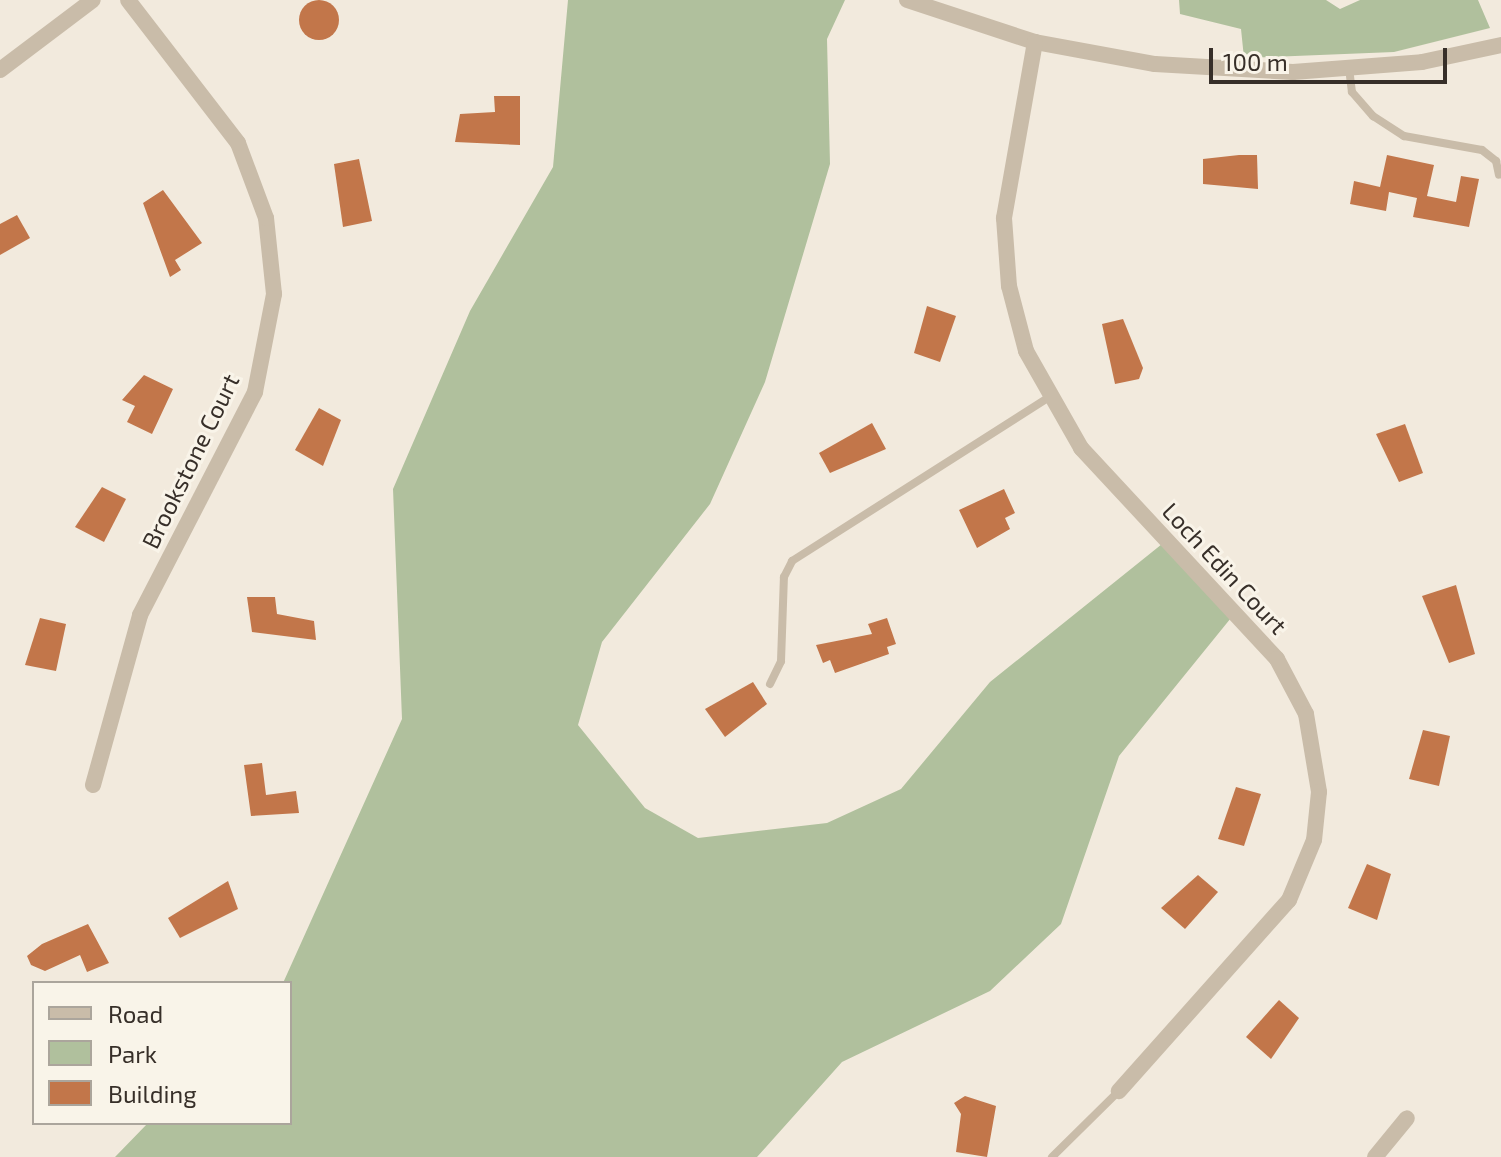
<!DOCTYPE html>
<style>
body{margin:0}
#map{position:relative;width:1501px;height:1157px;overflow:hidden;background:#f2eadd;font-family:"Exo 2",sans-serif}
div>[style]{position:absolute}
.green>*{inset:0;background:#b0c09d}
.building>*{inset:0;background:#c2764a}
.round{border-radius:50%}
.lane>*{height:8px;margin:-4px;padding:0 4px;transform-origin:4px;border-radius:4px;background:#c9bca9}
.street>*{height:16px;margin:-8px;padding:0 8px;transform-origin:8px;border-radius:8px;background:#c9bca9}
span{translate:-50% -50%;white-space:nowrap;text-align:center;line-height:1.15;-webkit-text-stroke:6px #f9f4e9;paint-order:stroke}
.street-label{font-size:24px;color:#372f29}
.legend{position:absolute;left:32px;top:981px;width:260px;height:144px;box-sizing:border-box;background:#f9f4e9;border:2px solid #aba59c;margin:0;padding:10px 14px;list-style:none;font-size:24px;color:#372f29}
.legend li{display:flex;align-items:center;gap:16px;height:40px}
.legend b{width:40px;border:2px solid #aba59c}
.scale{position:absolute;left:1209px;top:48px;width:238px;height:36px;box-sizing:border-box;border:4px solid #372f29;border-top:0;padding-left:10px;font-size:24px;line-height:28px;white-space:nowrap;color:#372f29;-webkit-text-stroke:6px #f9f4e9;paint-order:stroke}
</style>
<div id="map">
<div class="green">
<div style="clip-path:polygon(568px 0,845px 0,827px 39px,830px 164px,765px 382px,710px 504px,602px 642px,578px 725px,645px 808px,698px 838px,827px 823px,901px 789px,990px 682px,1167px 540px,1235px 613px,1119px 756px,1061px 924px,990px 991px,842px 1062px,757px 1157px,115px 1157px,148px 1123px,290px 1123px,290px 983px,283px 983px,402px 719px,393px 489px,470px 311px,553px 167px)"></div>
<div style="clip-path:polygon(1179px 0,1326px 0,1340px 9px,1360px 0,1478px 0,1490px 28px,1394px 52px,1244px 58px,1241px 29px,1180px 14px)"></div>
</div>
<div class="building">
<div class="round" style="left:299px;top:0;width:40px;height:40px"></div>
<div style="clip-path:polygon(494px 96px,520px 96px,520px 145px,455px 142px,460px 114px,495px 112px)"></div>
<div style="clip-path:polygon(1239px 155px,1257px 155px,1258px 189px,1203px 184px,1203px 159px)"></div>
<div style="clip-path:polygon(1387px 155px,1434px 165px,1427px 196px,1456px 202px,1461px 176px,1479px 179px,1469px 227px,1413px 217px,1417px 198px,1389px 192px,1386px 211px,1350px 204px,1354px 181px,1380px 187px)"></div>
<div style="clip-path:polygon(359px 159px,372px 221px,343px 227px,334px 164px)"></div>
<div style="clip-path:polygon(163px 190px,202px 243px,175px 260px,181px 270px,170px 277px,143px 203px)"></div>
<div style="clip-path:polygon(17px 215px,30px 238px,0 255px,0 224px)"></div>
<div style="clip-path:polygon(927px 306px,956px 316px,940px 362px,914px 353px)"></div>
<div style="clip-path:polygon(1123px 319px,1143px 368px,1139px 379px,1115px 384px,1102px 324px)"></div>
<div style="clip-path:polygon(144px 375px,173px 389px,152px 434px,127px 422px,135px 406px,122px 400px)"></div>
<div style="clip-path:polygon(319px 408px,341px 420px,323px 466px,295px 450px)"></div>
<div style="clip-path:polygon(872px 423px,886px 449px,830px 473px,819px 453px)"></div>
<div style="clip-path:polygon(1405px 424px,1423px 473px,1399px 482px,1376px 434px)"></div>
<div style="clip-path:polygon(102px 487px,126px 499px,104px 542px,75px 527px)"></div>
<div style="clip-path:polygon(1004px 489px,1015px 513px,1005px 518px,1010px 529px,977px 548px,959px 510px)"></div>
<div style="clip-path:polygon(1456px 585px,1475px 654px,1449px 663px,1422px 596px)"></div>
<div style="clip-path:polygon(247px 597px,275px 597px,277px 614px,314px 621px,316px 640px,252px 632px)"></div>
<div style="clip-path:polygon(40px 618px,66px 624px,56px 671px,25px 665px)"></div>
<div style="clip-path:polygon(887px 618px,896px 644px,887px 647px,889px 654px,835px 673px,830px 660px,823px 663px,816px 645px,872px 634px,868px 624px)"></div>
<div style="clip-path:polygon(753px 682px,767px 704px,725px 737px,705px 709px)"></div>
<div style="clip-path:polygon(1423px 730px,1450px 736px,1439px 786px,1409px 779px)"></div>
<div style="clip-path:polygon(262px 763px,266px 795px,296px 791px,299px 813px,251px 816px,244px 765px)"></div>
<div style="clip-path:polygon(1236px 787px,1261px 794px,1244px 846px,1218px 839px)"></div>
<div style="clip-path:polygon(1367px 864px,1391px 874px,1377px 920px,1348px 908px)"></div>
<div style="clip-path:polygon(1198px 875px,1218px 892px,1185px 929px,1161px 908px)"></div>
<div style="clip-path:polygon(228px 881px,238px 909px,180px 938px,168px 918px)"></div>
<div style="clip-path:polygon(88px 924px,109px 963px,87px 972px,80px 955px,45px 971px,31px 965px,27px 956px,42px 944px)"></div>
<div style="clip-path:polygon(1279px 1000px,1299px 1018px,1271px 1059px,1246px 1037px)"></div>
<div style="clip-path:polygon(965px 1096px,996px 1106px,987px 1157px,956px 1152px,961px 1114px,954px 1103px)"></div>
</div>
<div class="lane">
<div style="left:1349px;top:68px;width:24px;rotate:83deg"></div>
<div style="left:1352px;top:92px;width:32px;rotate:49deg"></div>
<div style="left:1373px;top:116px;width:37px;rotate:33deg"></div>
<div style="left:1404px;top:136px;width:79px;rotate:10.2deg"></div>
<div style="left:1482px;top:150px;width:18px;rotate:38deg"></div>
<div style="left:1496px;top:161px;width:14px;rotate:78deg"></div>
<div style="left:770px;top:684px;width:25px;rotate:-64deg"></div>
<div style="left:781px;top:661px;width:84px;rotate:-88deg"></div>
<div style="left:784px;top:577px;width:18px;rotate:-63deg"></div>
<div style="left:792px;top:561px;width:303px;rotate:-32.5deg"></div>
<div style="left:1052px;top:1157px;width:94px;rotate:-44.6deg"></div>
</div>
<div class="street">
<div style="left:907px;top:0;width:135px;rotate:18.2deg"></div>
<div style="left:1035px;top:42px;width:122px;rotate:10.4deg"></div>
<div style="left:1155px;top:64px;width:138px;rotate:3.3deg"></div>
<div style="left:1293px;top:72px;width:129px;rotate:-4.4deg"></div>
<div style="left:1422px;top:62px;width:81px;rotate:-12.1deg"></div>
<div style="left:1035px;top:42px;width:179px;rotate:100deg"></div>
<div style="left:1004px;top:218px;width:68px;rotate:85.8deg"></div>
<div style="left:1009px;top:286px;width:67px;rotate:75.3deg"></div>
<div style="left:1026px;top:351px;width:112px;rotate:60.4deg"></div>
<div style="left:1081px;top:448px;width:288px;rotate:47.1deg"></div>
<div style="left:1277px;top:659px;width:62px;rotate:62.2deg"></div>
<div style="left:1306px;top:714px;width:79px;rotate:80.5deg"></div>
<div style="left:1319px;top:792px;width:48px;rotate:95.9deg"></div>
<div style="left:1314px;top:840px;width:65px;rotate:112.6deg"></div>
<div style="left:1289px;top:900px;width:256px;rotate:131.7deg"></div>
<div style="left:0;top:70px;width:116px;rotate:-37deg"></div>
<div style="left:93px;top:785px;width:176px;rotate:-74.5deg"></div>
<div style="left:140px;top:615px;width:251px;rotate:-62.7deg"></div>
<div style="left:255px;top:392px;width:100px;rotate:-79deg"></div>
<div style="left:274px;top:294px;width:76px;rotate:-96deg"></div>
<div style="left:266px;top:218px;width:80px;rotate:-110.5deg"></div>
<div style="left:238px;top:143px;width:180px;rotate:-127.6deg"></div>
<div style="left:1375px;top:1157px;width:50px;rotate:-50.6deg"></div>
</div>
<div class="street-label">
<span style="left:190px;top:461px;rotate:-64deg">Brookstone Court</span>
<span style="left:1225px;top:568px;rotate:47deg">Loch Edin Court</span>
</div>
<ul class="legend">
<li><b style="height:10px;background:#c9bca9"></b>Road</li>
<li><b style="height:22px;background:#b0c09d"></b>Park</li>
<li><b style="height:22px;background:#c2764a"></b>Building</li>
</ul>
<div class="scale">100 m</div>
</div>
